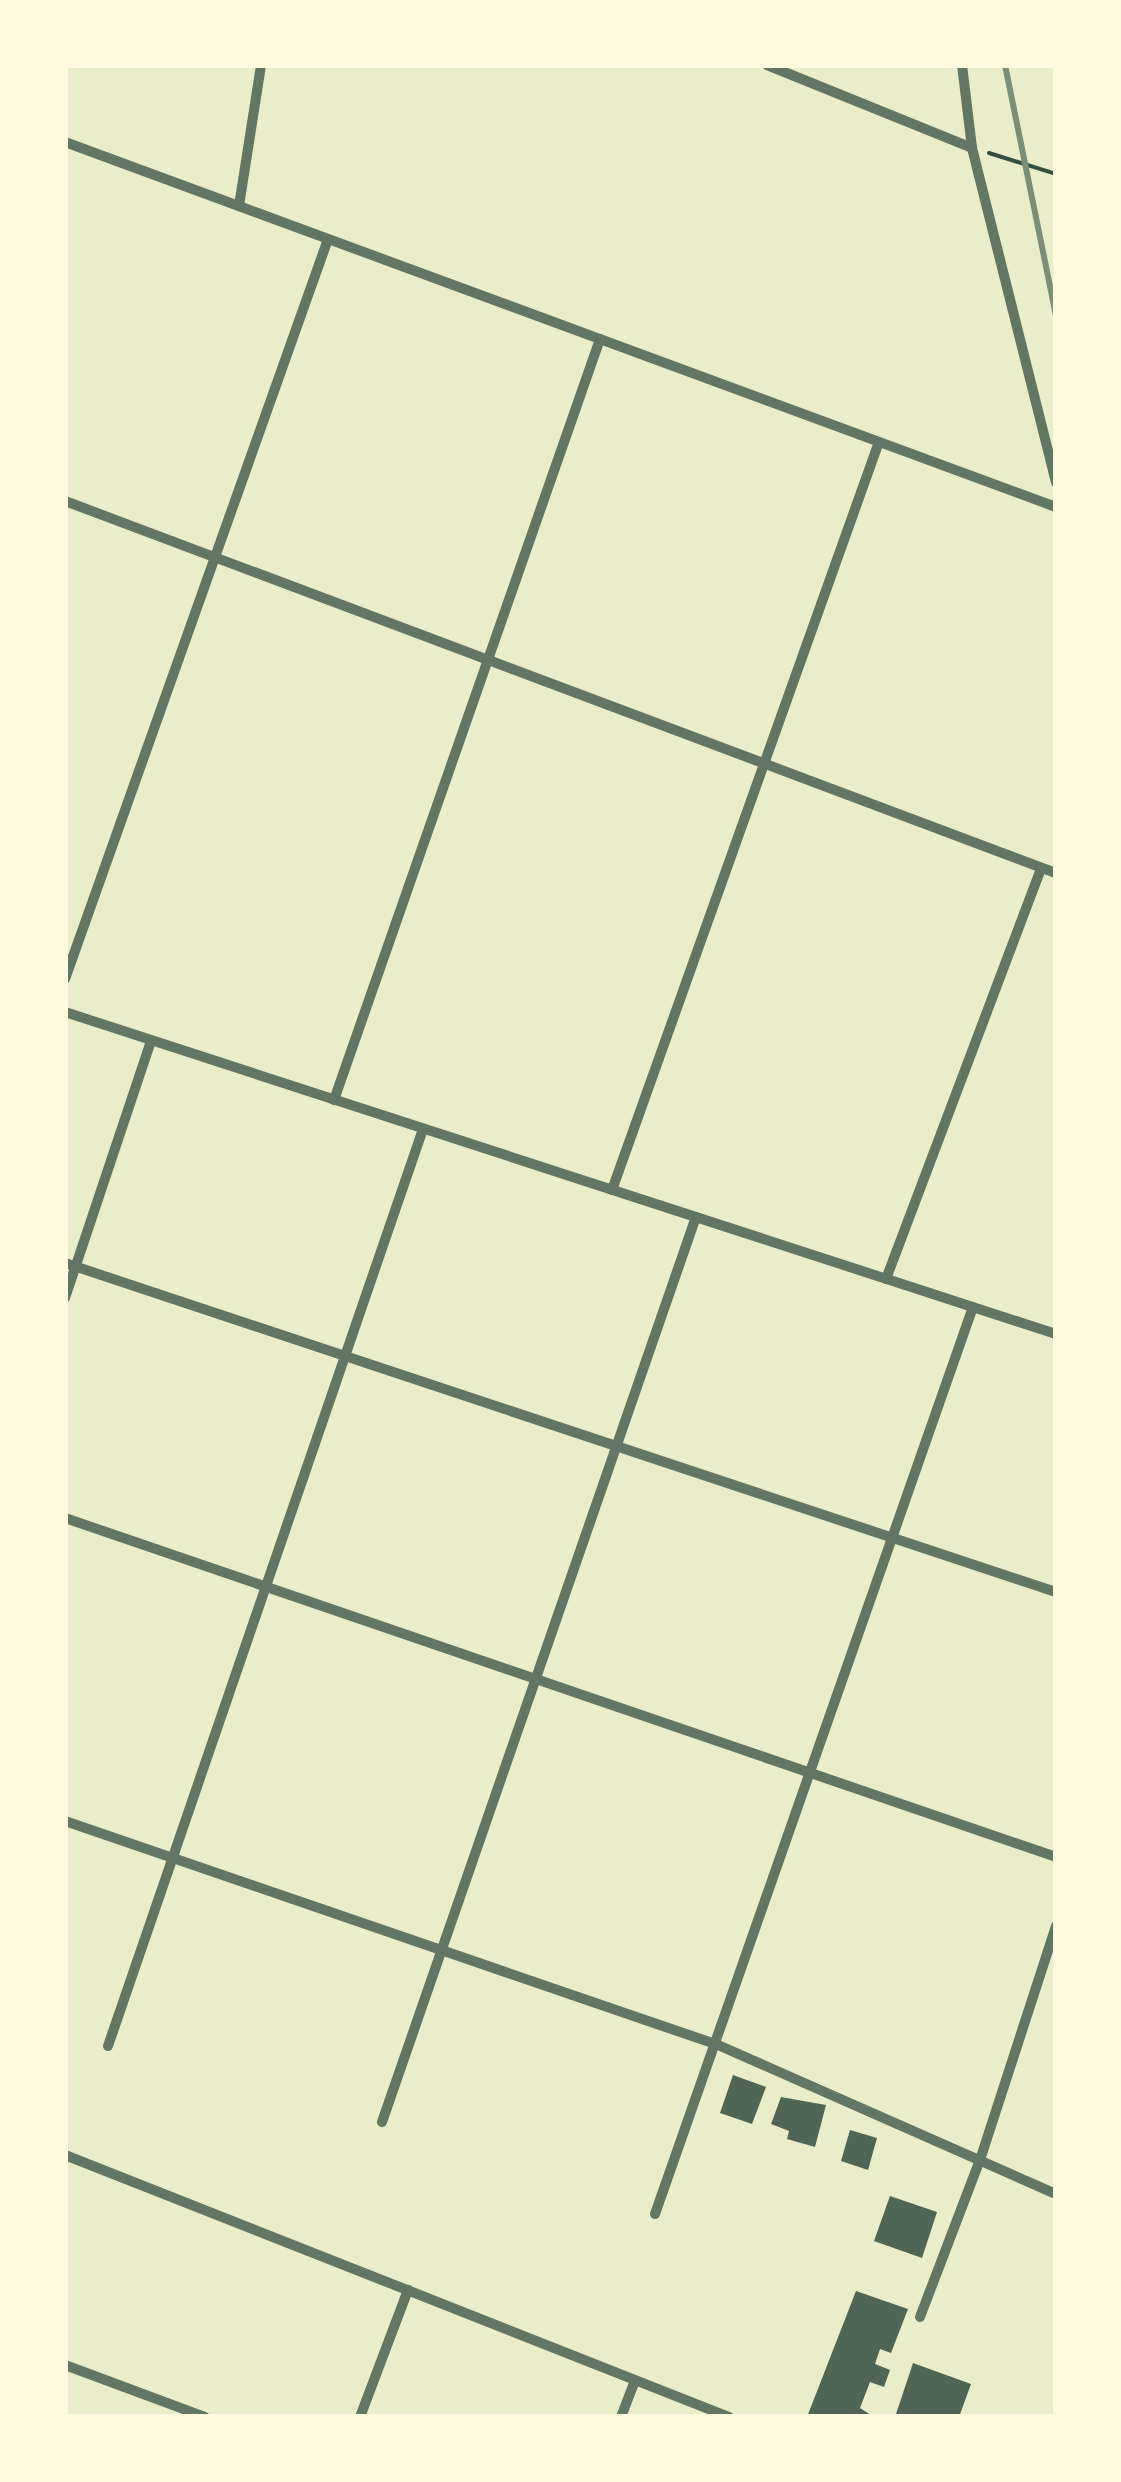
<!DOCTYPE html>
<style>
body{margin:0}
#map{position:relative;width:1121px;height:2482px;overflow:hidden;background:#e9edc9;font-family:"Roboto Condensed",sans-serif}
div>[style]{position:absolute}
.building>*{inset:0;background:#4f6655}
.path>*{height:4px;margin:-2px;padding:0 2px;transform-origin:2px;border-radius:2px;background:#344e41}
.minor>*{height:10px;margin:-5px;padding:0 5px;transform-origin:5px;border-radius:5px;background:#617663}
.rail>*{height:6px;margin:-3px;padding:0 3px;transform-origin:3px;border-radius:3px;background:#7c8e77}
span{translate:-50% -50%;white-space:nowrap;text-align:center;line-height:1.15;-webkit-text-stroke:8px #fefae0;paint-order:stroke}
.frame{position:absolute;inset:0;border:68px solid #fefae0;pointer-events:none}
</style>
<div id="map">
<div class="building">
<div style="clip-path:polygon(733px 2075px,766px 2087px,752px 2124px,720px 2113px)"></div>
<div style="clip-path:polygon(781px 2097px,826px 2105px,815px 2147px,787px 2139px,789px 2131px,771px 2124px)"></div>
<div style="clip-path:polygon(850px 2130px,877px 2138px,868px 2170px,841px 2161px)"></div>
<div style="clip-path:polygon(890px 2196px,937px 2212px,922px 2258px,874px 2241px)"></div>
<div style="clip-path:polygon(856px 2291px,908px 2309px,891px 2353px,880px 2349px,875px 2364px,890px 2370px,884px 2387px,870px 2382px,860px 2408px,874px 2417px,807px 2417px)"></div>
<div style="clip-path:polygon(913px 2363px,971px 2384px,959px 2417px,895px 2417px)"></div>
</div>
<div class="path">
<div style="left:989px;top:153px;width:70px;rotate:17.4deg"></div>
</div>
<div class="minor">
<div style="left:767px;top:65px;width:221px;rotate:22deg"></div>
<div style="left:962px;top:65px;width:84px;rotate:83.1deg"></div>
<div style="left:972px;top:148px;width:345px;rotate:75.9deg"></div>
<div style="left:65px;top:142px;width:1056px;rotate:20.22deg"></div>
<div style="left:239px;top:206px;width:143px;rotate:-81.1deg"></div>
<div style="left:65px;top:501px;width:1059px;rotate:20.58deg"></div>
<div style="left:65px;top:979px;width:785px;rotate:-70.43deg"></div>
<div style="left:65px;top:1012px;width:1042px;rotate:18deg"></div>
<div style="left:334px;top:1100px;width:806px;rotate:-70.73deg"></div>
<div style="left:612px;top:1190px;width:794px;rotate:-70.36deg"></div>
<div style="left:65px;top:1263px;width:1044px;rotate:18.37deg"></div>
<div style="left:886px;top:1279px;width:439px;rotate:-69.3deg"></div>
<div style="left:65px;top:1298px;width:271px;rotate:-71.5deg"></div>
<div style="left:65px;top:1518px;width:1047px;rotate:18.88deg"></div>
<div style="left:65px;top:1821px;width:690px;rotate:18.93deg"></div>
<div style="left:718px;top:2045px;width:369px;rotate:23.8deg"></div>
<div style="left:108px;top:2046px;width:970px;rotate:-71.04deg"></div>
<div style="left:382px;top:2122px;width:958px;rotate:-70.87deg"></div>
<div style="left:65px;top:2155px;width:714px;rotate:21.53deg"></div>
<div style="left:655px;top:2214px;width:961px;rotate:-70.68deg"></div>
<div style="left:920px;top:2317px;width:168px;rotate:-69.1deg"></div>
<div style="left:980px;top:2160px;width:246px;rotate:-72deg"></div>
<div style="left:65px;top:2365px;width:149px;rotate:20.4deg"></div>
<div style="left:360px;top:2417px;width:136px;rotate:-69.3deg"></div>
<div style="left:621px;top:2417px;width:39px;rotate:-69deg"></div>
</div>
<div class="rail">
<div style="left:1005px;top:65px;width:256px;rotate:78.5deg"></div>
</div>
<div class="frame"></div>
</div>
